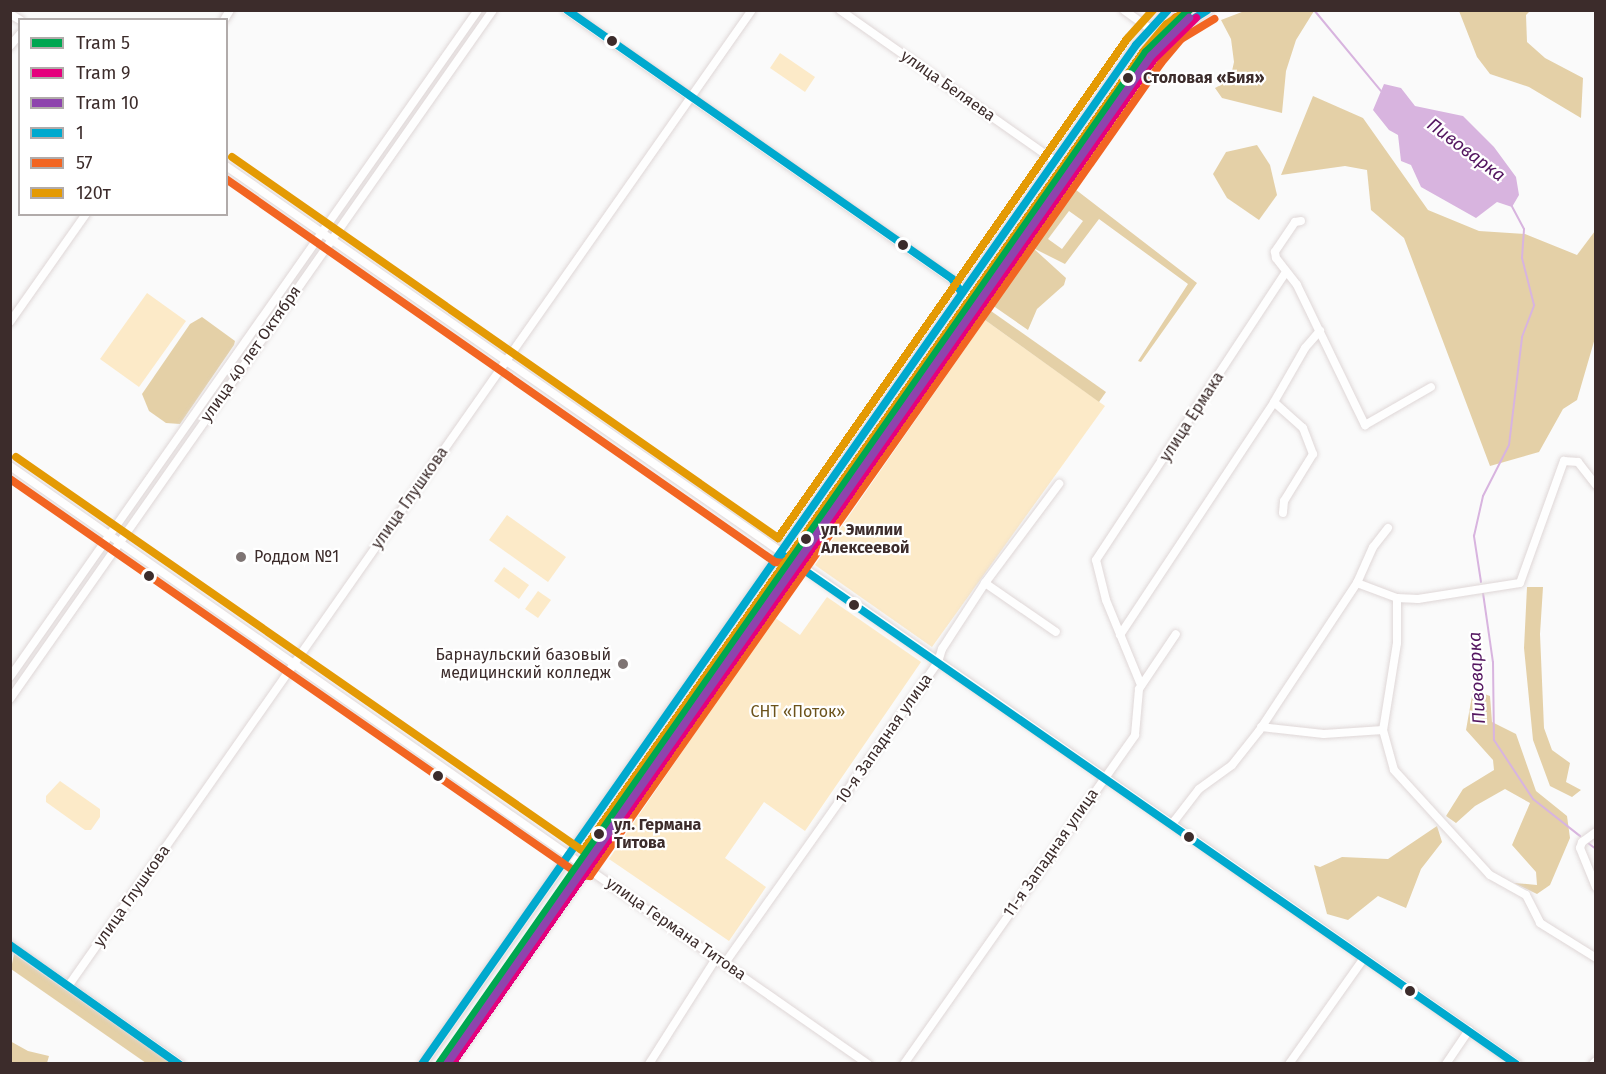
<!DOCTYPE html>
<meta charset="utf-8">
<style>
body{margin:0}
#map{position:relative;width:1606px;height:1074px;overflow:hidden;background:#fafafa;font-family:"Fira Sans",sans-serif}
div>[style]{position:absolute}
.green>*{inset:0;background:#fceac8}
.forest>*{inset:0;background:#e4d0a7}
.water>*{inset:0;background:#d8b4df}
.stream>*{height:2px;margin:-1px;padding:0 1px;transform-origin:1px;border-radius:1px;background:#d8b4df}
.roads{filter:drop-shadow(0 0 2px #dfd7d7) drop-shadow(0 0 2px #dfd7d7)}
.minor>*{height:8px;margin:-4px;padding:0 4px;transform-origin:4px;border-radius:4px;background:#fefefe}
.major>*{height:9px;margin:-4.5px;padding:0 4.5px;transform-origin:4.5px;border-radius:4.5px;background:#f0ebe8}
.bus-1>*{height:8px;margin:-4px;padding:0 4px;transform-origin:4px;border-radius:4px;background:#00a9ce}
.bus-2>*{height:8px;margin:-4px;padding:0 4px;transform-origin:4px;border-radius:4px;background:#f26522}
.bus-3>*{height:8px;margin:-4px;padding:0 4px;transform-origin:4px;border-radius:4px;background:#e49a04}
.tram-1>*{height:8px;margin:-4px;padding:0 4px;transform-origin:4px;border-radius:4px;background:#00a651}
.tram-2>*{height:8px;margin:-4px;padding:0 4px;transform-origin:4px;border-radius:4px;background:#e5007d}
.tram-3>*{height:8px;margin:-4px;padding:0 4px;transform-origin:4px;border-radius:4px;background:#8e44ad}
.dots>*{width:16px;height:16px;translate:-50% -50%;box-sizing:border-box;border:3px solid #fff;border-radius:50%}
span{translate:-50% -50%;white-space:nowrap;text-align:center;line-height:1.15;-webkit-text-stroke:4.5px #fff;paint-order:stroke}
.stop-label{font-size:16px;color:#3c2c2b;font-weight:700}
.left{translate:0 -50%;text-align:left}
.street-label{font-size:16px;color:#3c2c2b}
.poi-label{font-size:16px;color:#3c2c2b}
.right{translate:-100% -50%;text-align:right}
.park-label{font-size:16px;color:#6c531b}
.water-label{font-size:18px;color:#541660;font-style:italic}
.frame{position:absolute;inset:0;border:12px solid #3c2c2b;pointer-events:none}
.legend{position:absolute;left:18px;top:18px;width:210px;height:198px;box-sizing:border-box;background:#fff;border:2px solid #b1abaa;margin:0;padding:8px 10px;list-style:none;font-size:18px;color:#3c2c2b}
.legend li{display:flex;align-items:center;gap:12px;height:30px}
.legend b{width:30px;border:2px solid #b1abaa}
</style>
<div id="map">
<div class="green">
<div style="clip-path:polygon(780px 53px,815px 77px,805px 92px,770px 68px)"></div>
<div style="clip-path:polygon(147px 293px,186px 321px,139px 387px,100px 359px)"></div>
<div style="clip-path:polygon(985px 320px,1105px 406px,932px 647px,815px 565px)"></div>
<div style="clip-path:polygon(507px 515px,566px 557px,548px 582px,489px 540px)"></div>
<div style="clip-path:polygon(504px 567px,529px 585px,519px 599px,494px 581px)"></div>
<div style="clip-path:polygon(538px 591px,551px 600px,538px 618px,525px 609px)"></div>
<div style="clip-path:polygon(827px 597px,921px 662px,805px 831px,764px 802px,725px 858px,766px 887px,729px 941px,609px 859px,774px 617px,800px 635px)"></div>
<div style="clip-path:polygon(60px 781px,100px 809px,100px 817px,91px 830px,85px 830px,46px 802px,46px 796px)"></div>
</div>
<div class="forest">
<div style="clip-path:polygon(1247px 10px,1314px 11px,1296px 40px,1286px 71px,1282px 113px,1222px 98px,1215px 88px,1230px 80px,1234px 62px,1231px 39px,1221px 20px)"></div>
<div style="clip-path:polygon(1459px 11px,1530px 11px,1526px 15px,1527px 42px,1545px 58px,1583px 78px,1581px 118px,1529px 87px,1490px 74px,1477px 57px)"></div>
<div style="clip-path:polygon(1313px 96px,1363px 118px,1428px 210px,1479px 231px,1525px 234px,1577px 255px,1595px 231px,1595px 338px,1577px 400px,1563px 409px,1539px 452px,1490px 466px,1404px 238px,1371px 210px,1367px 170px,1345px 166px,1281px 175px)"></div>
<div style="clip-path:polygon(1257px 145px,1270px 165px,1277px 195px,1259px 220px,1227px 198px,1213px 174px,1226px 152px)"></div>
<div style="clip-path:polygon(evenodd,1071px 186px,1197px 283px,1141px 362px,1138px 361px,1188px 284px,1099px 219px,1065px 264px,1033px 248px,1066px 278px,1064px 285px,1037px 309px,1028px 330px,992px 305px,1071px 186px,1069px 211px,1083px 221px,1062px 249px,1048px 239px,1069px 211px)"></div>
<div style="clip-path:polygon(991px 311px,1106px 392px,1099px 402px,985px 320px)"></div>
<div style="clip-path:polygon(202px 317px,235px 341px,234px 345px,180px 424px,166px 423px,149px 411px,142px 394px,190px 324px)"></div>
<div style="clip-path:polygon(1527px 587px,1543px 587px,1540px 634px,1544px 728px,1552px 750px,1570px 763px,1566px 782px,1581px 790px,1572px 797px,1550px 786px,1533px 740px,1524px 648px)"></div>
<div style="clip-path:polygon(1473px 690px,1490px 696px,1492px 722px,1516px 734px,1536px 791px,1567px 816px,1570px 838px,1550px 885px,1537px 894px,1514px 883px,1537px 885px,1536px 872px,1512px 845px,1530px 803px,1505px 789px,1475px 806px,1456px 823px,1446px 816px,1463px 789px,1494px 770px,1493px 760px,1466px 730px)"></div>
<div style="clip-path:polygon(1437px 826px,1442px 842px,1421px 869px,1406px 908px,1378px 896px,1348px 920px,1327px 914px,1314px 865px,1320px 867px,1342px 857px,1388px 859px)"></div>
<div style="clip-path:polygon(14px 954px,170px 1063px,146px 1063px,11px 969px)"></div>
<div style="clip-path:polygon(10px 1041px,28px 1051px,49px 1056px,47px 1063px,11px 1063px)"></div>
</div>
<div class="water">
<div style="clip-path:polygon(1384px 84px,1401px 88px,1415px 106px,1463px 116px,1494px 147px,1516px 177px,1519px 195px,1512px 207px,1497px 202px,1476px 218px,1421px 187px,1411px 165px,1401px 161px,1398px 135px,1389px 130px,1373px 110px)"></div>
</div>
<div class="stream">
<div style="left:1314px;top:10px;width:105px;rotate:50.4deg"></div>
<div style="left:1481px;top:582px;width:47px;rotate:-98.7deg"></div>
<div style="left:1474px;top:536px;width:41px;rotate:-77.3deg"></div>
<div style="left:1483px;top:496px;width:57px;rotate:-63deg"></div>
<div style="left:1509px;top:445px;width:109px;rotate:-83.1deg"></div>
<div style="left:1522px;top:337px;width:34px;rotate:-69deg"></div>
<div style="left:1534px;top:305px;width:49px;rotate:-104.3deg"></div>
<div style="left:1522px;top:258px;width:29px;rotate:-86deg"></div>
<div style="left:1524px;top:229px;width:27px;rotate:-118deg"></div>
<div style="left:1483px;top:593px;width:70px;rotate:81.8deg"></div>
<div style="left:1493px;top:662px;width:78px;rotate:89.3deg"></div>
<div style="left:1494px;top:740px;width:71px;rotate:56.5deg"></div>
<div style="left:1533px;top:799px;width:60px;rotate:38.2deg"></div>
<div style="left:1588px;top:843px;width:10px;rotate:37deg"></div>
</div>
<div class="roads">
<div class="minor">
<div style="left:566px;top:10px;width:470px;rotate:34.9deg"></div>
<div style="left:952px;top:279px;width:38px;rotate:47deg"></div>
<div style="left:840px;top:10px;width:263px;rotate:35.1deg"></div>
<div style="left:1124px;top:10px;width:31px;rotate:36deg"></div>
<div style="left:10px;top:14px;width:12px;rotate:31deg"></div>
<div style="left:224px;top:20px;width:12px;rotate:-59deg"></div>
<div style="left:10px;top:46px;width:16px;rotate:-50deg"></div>
<div style="left:226px;top:166px;width:1573px;rotate:34.82deg"></div>
<div style="left:1301px;top:221px;width:6px;rotate:171deg"></div>
<div style="left:1295px;top:222px;width:36px;rotate:124deg"></div>
<div style="left:1275px;top:252px;width:6px;rotate:81deg"></div>
<div style="left:1276px;top:258px;width:34px;rotate:52deg"></div>
<div style="left:1297px;top:285px;width:156px;rotate:64.1deg"></div>
<div style="left:1365px;top:425px;width:76px;rotate:-29.9deg"></div>
<div style="left:10px;top:322px;width:132px;rotate:-54.9deg"></div>
<div style="left:1274px;top:402px;width:39px;rotate:42deg"></div>
<div style="left:1303px;top:428px;width:28px;rotate:69deg"></div>
<div style="left:1313px;top:454px;width:55px;rotate:121.7deg"></div>
<div style="left:1284px;top:501px;width:12px;rotate:95deg"></div>
<div style="left:10px;top:466px;width:1046px;rotate:34.88deg"></div>
<div style="left:1388px;top:528px;width:24px;rotate:128deg"></div>
<div style="left:1373px;top:547px;width:39px;rotate:114deg"></div>
<div style="left:1357px;top:583px;width:43px;rotate:20.6deg"></div>
<div style="left:1397px;top:598px;width:21px;rotate:3deg"></div>
<div style="left:1418px;top:599px;width:103px;rotate:-8.9deg"></div>
<div style="left:1520px;top:583px;width:130px;rotate:-70.2deg"></div>
<div style="left:1564px;top:461px;width:14px;rotate:4deg"></div>
<div style="left:1578px;top:462px;width:29px;rotate:52deg"></div>
<div style="left:985px;top:583px;width:86px;rotate:34.6deg"></div>
<div style="left:1397px;top:598px;width:45px;rotate:90deg"></div>
<div style="left:1397px;top:643px;width:88px;rotate:99.1deg"></div>
<div style="left:1383px;top:730px;width:41px;rotate:74.6deg"></div>
<div style="left:1394px;top:770px;width:142px;rotate:47.6deg"></div>
<div style="left:1490px;top:875px;width:41px;rotate:29.1deg"></div>
<div style="left:1526px;top:895px;width:31px;rotate:63deg"></div>
<div style="left:1540px;top:923px;width:66px;rotate:32deg"></div>
<div style="left:1120px;top:635px;width:279px;rotate:-56.5deg"></div>
<div style="left:1274px;top:402px;width:62px;rotate:-60.1deg"></div>
<div style="left:1305px;top:348px;width:23px;rotate:-49deg"></div>
<div style="left:10px;top:677px;width:815px;rotate:-54.94deg"></div>
<div style="left:1141px;top:685px;width:92px;rotate:-112.4deg"></div>
<div style="left:1106px;top:600px;width:41px;rotate:-104deg"></div>
<div style="left:1096px;top:560px;width:345px;rotate:-56.6deg"></div>
<div style="left:10px;top:699px;width:841px;rotate:-54.97deg"></div>
<div style="left:1261px;top:727px;width:63px;rotate:6.3deg"></div>
<div style="left:1324px;top:734px;width:59px;rotate:-3.9deg"></div>
<div style="left:1172px;top:824px;width:44px;rotate:-52.4deg"></div>
<div style="left:1199px;top:789px;width:41px;rotate:-36deg"></div>
<div style="left:1232px;top:765px;width:43px;rotate:-51.5deg"></div>
<div style="left:1259px;top:731px;width:178px;rotate:-56.5deg"></div>
<div style="left:1596px;top:832px;width:17px;rotate:144deg"></div>
<div style="left:1582px;top:842px;width:6px;rotate:108deg"></div>
<div style="left:1580px;top:848px;width:42px;rotate:67.7deg"></div>
<div style="left:10px;top:945px;width:208px;rotate:35deg"></div>
<div style="left:725px;top:963px;width:369px;rotate:-54.7deg"></div>
<div style="left:938px;top:662px;width:14px;rotate:-73deg"></div>
<div style="left:942px;top:649px;width:79px;rotate:-56.9deg"></div>
<div style="left:985px;top:583px;width:124px;rotate:-53.2deg"></div>
<div style="left:69px;top:985px;width:1190px;rotate:-54.99deg"></div>
<div style="left:649px;top:1064px;width:127px;rotate:-57.6deg"></div>
<div style="left:904px;top:1064px;width:402px;rotate:-54.9deg"></div>
<div style="left:1135px;top:735px;width:46px;rotate:-85deg"></div>
<div style="left:1139px;top:689px;width:66px;rotate:-56.1deg"></div>
<div style="left:1289px;top:1064px;width:130px;rotate:-54.7deg"></div>
<div style="left:1446px;top:1064px;width:41px;rotate:-55.9deg"></div>
<div style="left:1593px;top:1064px;width:4px;rotate:-45deg"></div>
</div>
<div class="major">
<div style="left:422px;top:1064px;width:1244px;rotate:-54.98deg"></div>
<div style="left:1136px;top:45px;width:47px;rotate:-47.6deg"></div>
<div style="left:449px;top:1064px;width:1229px;rotate:-55.04deg"></div>
<div style="left:1153px;top:57px;width:33px;rotate:-51deg"></div>
<div style="left:1174px;top:31px;width:40px;rotate:-32deg"></div>
</div>
</div>
<div class="bus-1">
<div style="left:567px;top:10px;width:470px;rotate:34.9deg"></div>
<div style="left:952px;top:279px;width:17px;rotate:54deg"></div>
<div style="left:781px;top:554px;width:895px;rotate:34.76deg"></div>
<div style="left:10px;top:945px;width:207px;rotate:35.2deg"></div>
<div style="left:422px;top:1064px;width:1244px;rotate:-54.98deg"></div>
<div style="left:1136px;top:45px;width:47px;rotate:-47.6deg"></div>
<div style="left:449px;top:1064px;width:1229px;rotate:-55.04deg"></div>
<div style="left:1153px;top:57px;width:33px;rotate:-51deg"></div>
<div style="left:1174px;top:31px;width:39px;rotate:-32deg"></div>
</div>
<div class="bus-2">
<div style="left:226px;top:179px;width:669px;rotate:34.9deg"></div>
<div style="left:775px;top:562px;width:8px;rotate:7deg"></div>
<div style="left:783px;top:563px;width:8px;rotate:-30deg"></div>
<div style="left:790px;top:559px;width:618px;rotate:-55.08deg"></div>
<div style="left:1144px;top:52px;width:47px;rotate:-47.6deg"></div>
<div style="left:10px;top:479px;width:694px;rotate:34.79deg"></div>
<div style="left:580px;top:875px;width:10px;rotate:6deg"></div>
<div style="left:590px;top:876px;width:993px;rotate:-54.92deg"></div>
<div style="left:1161px;top:63px;width:31px;rotate:-50deg"></div>
<div style="left:1181px;top:39px;width:39px;rotate:-31deg"></div>
</div>
<div class="bus-3">
<div style="left:232px;top:157px;width:666px;rotate:34.91deg"></div>
<div style="left:778px;top:538px;width:609px;rotate:-55.03deg"></div>
<div style="left:1127px;top:39px;width:39px;rotate:-48deg"></div>
<div style="left:16px;top:457px;width:690px;rotate:34.79deg"></div>
<div style="left:583px;top:851px;width:977px;rotate:-54.96deg"></div>
<div style="left:1144px;top:51px;width:35px;rotate:-50deg"></div>
<div style="left:1167px;top:24px;width:24px;rotate:-35deg"></div>
</div>
<div class="tram-1">
<div style="left:439px;top:1064px;width:1235px;rotate:-55.06deg"></div>
<div style="left:1146px;top:52px;width:60px;rotate:-44.3deg"></div>
</div>
<div class="tram-2">
<div style="left:452px;top:1064px;width:1226px;rotate:-55.07deg"></div>
<div style="left:1154px;top:59px;width:59px;rotate:-44.3deg"></div>
</div>
<div class="tram-3">
<div style="left:447px;top:1064px;width:1230px;rotate:-55.07deg"></div>
<div style="left:1151px;top:56px;width:54px;rotate:-45deg"></div>
</div>
<div class="dots">
<div style="left:612px;top:41px;background:#3c2c2b"></div>
<div style="left:1128px;top:78px;background:#3c2c2b"></div>
<div style="left:903px;top:245px;background:#3c2c2b"></div>
<div style="left:806px;top:539px;background:#3c2c2b"></div>
<div style="left:241px;top:557px;background:#7e7473"></div>
<div style="left:149px;top:576px;background:#3c2c2b"></div>
<div style="left:854px;top:605px;background:#3c2c2b"></div>
<div style="left:623px;top:664px;background:#7e7473"></div>
<div style="left:438px;top:776px;background:#3c2c2b"></div>
<div style="left:599px;top:834px;background:#3c2c2b"></div>
<div style="left:1189px;top:837px;background:#3c2c2b"></div>
<div style="left:1410px;top:991px;background:#3c2c2b"></div>
</div>
<div class="stop-label">
<span class="left" style="left:1143px;top:78px">Столовая «Бия»</span>
<span class="left" style="left:821px;top:539px">ул. Эмилии<br>Алексеевой</span>
<span class="left" style="left:614px;top:834px">ул. Германа<br>Титова</span>
</div>
<div class="street-label">
<span style="left:948px;top:86px;rotate:35deg">улица Беляева</span>
<span style="left:251px;top:354px;rotate:-55deg">улица 40 лет Октября</span>
<span style="left:1192px;top:417px;rotate:-57deg">улица Ермака</span>
<span style="left:410px;top:498px;rotate:-55deg">улица Глушкова</span>
<span style="left:884px;top:739px;rotate:-55deg">10-я Западная улица</span>
<span style="left:1051px;top:853px;rotate:-55deg">11-я Западная улица</span>
<span style="left:132px;top:896px;rotate:-55deg">улица Глушкова</span>
<span style="left:676px;top:929px;rotate:35deg">улица Германа Титова</span>
</div>
<div class="poi-label">
<span class="left" style="left:254px;top:557px">Роддом №1</span>
<span class="right" style="left:611px;top:664px">Барнаульский базовый<br>медицинский колледж</span>
</div>
<div class="park-label">
<span style="left:798px;top:712px">СНТ «Поток»</span>
</div>
<div class="water-label">
<span style="left:1466px;top:150px;rotate:37deg">Пивоварка</span>
<span style="left:1477px;top:678px;rotate:-93deg">Пивоварка</span>
</div>
<div class="frame"></div>
<ul class="legend">
<li><b style="height:8px;background:#00a651"></b>Tram 5</li>
<li><b style="height:8px;background:#e5007d"></b>Tram 9</li>
<li><b style="height:8px;background:#8e44ad"></b>Tram 10</li>
<li><b style="height:8px;background:#00a9ce"></b>1</li>
<li><b style="height:8px;background:#f26522"></b>57</li>
<li><b style="height:8px;background:#e49a04"></b>120т</li>
</ul>
</div>
